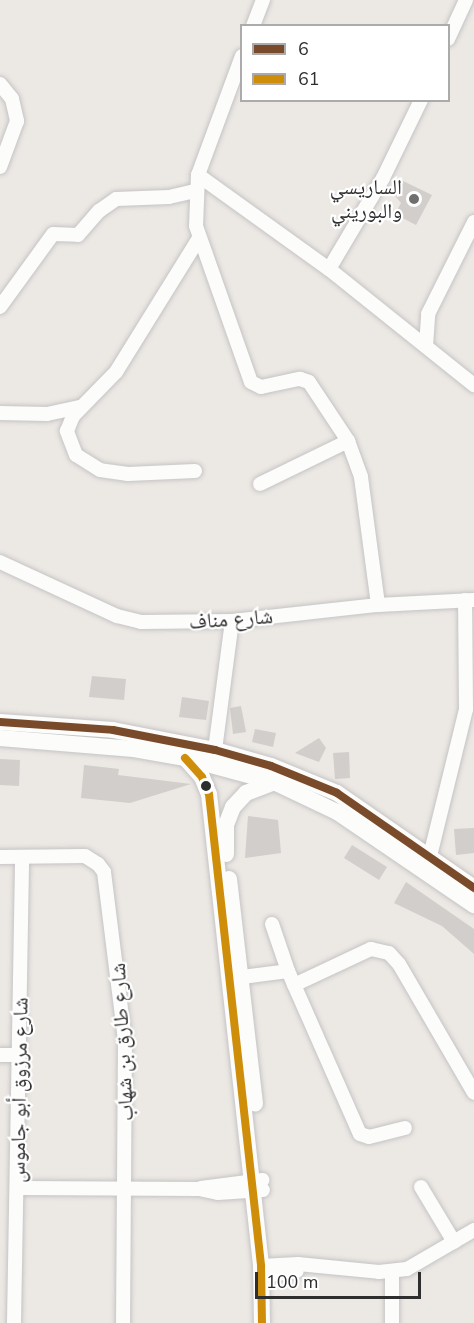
<!DOCTYPE html>
<meta charset="utf-8">
<style>
body{margin:0}
#map{position:relative;width:474px;height:1323px;overflow:hidden;background:#ece8e4;font-family:"Nunito Sans","Noto Naskh Arabic",sans-serif}
div>[style]{position:absolute}
.building>*{inset:0;background:#d1cecb}
.roads{filter:drop-shadow(0 0 2px #c5c4c5) drop-shadow(0 0 2px #c5c4c5)}
.minor>*{height:14px;margin:-7px;padding:0 7px;transform-origin:7px;border-radius:7px;background:#fcfcfb}
.tertiary>*{height:16px;margin:-8px;padding:0 8px;transform-origin:8px;border-radius:8px;background:#fcfcfb}
.bus-1>*{height:8px;margin:-4px;padding:0 4px;transform-origin:4px;border-radius:4px;background:#7a4b2a}
.bus-2>*{height:8px;margin:-4px;padding:0 4px;transform-origin:4px;border-radius:4px;background:#cf8e09}
.dots>*{width:16px;height:16px;translate:-50% -50%;box-sizing:border-box;border:3px solid #fff;border-radius:50%}
span{translate:-50% -50%;white-space:nowrap;text-align:center;line-height:1.15;-webkit-text-stroke:4.5px #fff;paint-order:stroke}
.poi-label{font-size:21px;color:#2e2e2e}
.right{translate:-100% -50%;text-align:right}
.street-label{font-size:21px;color:#2e2e2e}
.legend{position:absolute;left:240px;top:24px;width:210px;height:78px;box-sizing:border-box;background:#fff;border:2px solid #ababab;margin:0;padding:8px 10px;list-style:none;font-size:18px;color:#2e2e2e}
.legend li{display:flex;align-items:center;gap:12px;height:30px}
.legend b{width:30px;border:2px solid #ababab}
.scale{position:absolute;left:255px;top:1272px;width:166px;height:27px;box-sizing:border-box;border:3px solid #2e2e2e;border-top:0;padding-left:8px;font-size:18px;line-height:21px;white-space:nowrap;color:#2e2e2e;-webkit-text-stroke:4px #fff;paint-order:stroke}
</style>
<div id="map">
<div class="building">
<div style="clip-path:polygon(397px 178px,432px 195px,416px 225px,395px 214px,401px 203px,390px 190px)"></div>
<div style="clip-path:polygon(92px 676px,126px 679px,124px 700px,89px 697px)"></div>
<div style="clip-path:polygon(182px 697px,209px 701px,206px 720px,179px 717px)"></div>
<div style="clip-path:polygon(241px 706px,246px 732px,233px 734px,230px 708px)"></div>
<div style="clip-path:polygon(255px 729px,276px 733px,273px 747px,252px 742px)"></div>
<div style="clip-path:polygon(319px 738px,326px 748px,319px 762px,295px 753px)"></div>
<div style="clip-path:polygon(349px 752px,350px 778px,335px 779px,333px 753px)"></div>
<div style="clip-path:polygon(0 759px,20px 760px,19px 786px,0 785px)"></div>
<div style="clip-path:polygon(84px 765px,119px 769px,118px 775px,191px 784px,130px 803px,81px 798px)"></div>
<div style="clip-path:polygon(248px 816px,278px 820px,281px 853px,245px 858px)"></div>
<div style="clip-path:polygon(474px 828px,474px 853px,456px 855px,454px 829px)"></div>
<div style="clip-path:polygon(352px 845px,387px 867px,379px 880px,344px 858px)"></div>
<div style="clip-path:polygon(406px 882px,474px 929px,474px 954px,442px 926px,394px 903px)"></div>
</div>
<div class="roads">
<div class="minor">
<div style="left:253px;top:26px;width:28px;rotate:-69deg"></div>
<div style="left:448px;top:39px;width:43px;rotate:-65.2deg"></div>
<div style="left:242px;top:56px;width:127px;rotate:110.3deg"></div>
<div style="left:198px;top:175px;width:51px;rotate:92.2deg"></div>
<div style="left:196px;top:226px;width:165px;rotate:70.6deg"></div>
<div style="left:251px;top:382px;width:11px;rotate:27deg"></div>
<div style="left:261px;top:387px;width:40px;rotate:-12deg"></div>
<div style="left:300px;top:379px;width:9px;rotate:18deg"></div>
<div style="left:309px;top:382px;width:71px;rotate:56.5deg"></div>
<div style="left:348px;top:441px;width:38px;rotate:70deg"></div>
<div style="left:361px;top:477px;width:129px;rotate:82.4deg"></div>
<div style="left:0;top:84px;width:19px;rotate:51deg"></div>
<div style="left:12px;top:99px;width:23px;rotate:77deg"></div>
<div style="left:17px;top:121px;width:49px;rotate:110.3deg"></div>
<div style="left:198px;top:175px;width:161px;rotate:35.7deg"></div>
<div style="left:329px;top:269px;width:186px;rotate:38.7deg"></div>
<div style="left:329px;top:269px;width:106px;rotate:-59.3deg"></div>
<div style="left:383px;top:178px;width:87px;rotate:-64deg"></div>
<div style="left:0;top:307px;width:90px;rotate:-54deg"></div>
<div style="left:53px;top:234px;width:25px;rotate:2deg"></div>
<div style="left:78px;top:235px;width:32px;rotate:-49deg"></div>
<div style="left:99px;top:211px;width:21px;rotate:-35deg"></div>
<div style="left:116px;top:199px;width:53px;rotate:-2.2deg"></div>
<div style="left:169px;top:197px;width:26px;rotate:-13deg"></div>
<div style="left:426px;top:346px;width:32px;rotate:-86deg"></div>
<div style="left:428px;top:314px;width:103px;rotate:-63.4deg"></div>
<div style="left:0;top:413px;width:47px;rotate:1.2deg"></div>
<div style="left:47px;top:414px;width:34px;rotate:-12deg"></div>
<div style="left:195px;top:471px;width:67px;rotate:177.4deg"></div>
<div style="left:128px;top:474px;width:28px;rotate:-172deg"></div>
<div style="left:100px;top:470px;width:28px;rotate:-148deg"></div>
<div style="left:76px;top:455px;width:26px;rotate:-111deg"></div>
<div style="left:67px;top:431px;width:16px;rotate:-68deg"></div>
<div style="left:73px;top:416px;width:62px;rotate:-45.7deg"></div>
<div style="left:116px;top:372px;width:158px;rotate:-58.2deg"></div>
<div style="left:260px;top:484px;width:98px;rotate:-26deg"></div>
<div style="left:0;top:562px;width:129px;rotate:24.8deg"></div>
<div style="left:117px;top:616px;width:25px;rotate:14deg"></div>
<div style="left:141px;top:622px;width:91px;rotate:-0.6deg"></div>
<div style="left:232px;top:621px;width:147px;rotate:-6.3deg"></div>
<div style="left:378px;top:605px;width:96px;rotate:-3deg"></div>
<div style="left:215px;top:750px;width:130px;rotate:-82.5deg"></div>
<div style="left:430px;top:856px;width:151px;rotate:-76.2deg"></div>
<div style="left:466px;top:709px;width:109px;rotate:-90.5deg"></div>
<div style="left:0;top:857px;width:85px;rotate:-0.7deg"></div>
<div style="left:85px;top:856px;width:15px;rotate:32deg"></div>
<div style="left:98px;top:864px;width:10px;rotate:53deg"></div>
<div style="left:104px;top:872px;width:169px;rotate:82.9deg"></div>
<div style="left:125px;top:1040px;width:283px;rotate:90.4deg"></div>
<div style="left:272px;top:924px;width:50px;rotate:71.2deg"></div>
<div style="left:288px;top:971px;width:178px;rotate:66.2deg"></div>
<div style="left:360px;top:1134px;width:9px;rotate:18deg"></div>
<div style="left:369px;top:1137px;width:37px;rotate:-14deg"></div>
<div style="left:242px;top:977px;width:46px;rotate:-7.4deg"></div>
<div style="left:294px;top:985px;width:85px;rotate:-25.1deg"></div>
<div style="left:371px;top:949px;width:18px;rotate:13deg"></div>
<div style="left:389px;top:953px;width:15px;rotate:48deg"></div>
<div style="left:399px;top:964px;width:149px;rotate:59.8deg"></div>
<div style="left:0;top:1055px;width:19px"></div>
<div style="left:421px;top:1187px;width:64px;rotate:59deg"></div>
<div style="left:18px;top:1188px;width:181px;rotate:0.3deg"></div>
<div style="left:199px;top:1189px;width:19px;rotate:12deg"></div>
<div style="left:218px;top:1193px;width:45px;rotate:-3.8deg"></div>
<div style="left:201px;top:1188px;width:62px;rotate:-7.5deg"></div>
<div style="left:261px;top:1266px;width:37px;rotate:-3deg"></div>
<div style="left:298px;top:1264px;width:81px;rotate:5.6deg"></div>
<div style="left:379px;top:1272px;width:28px;rotate:-6deg"></div>
<div style="left:407px;top:1269px;width:78px;rotate:-30.2deg"></div>
<div style="left:392px;top:1272px;width:51px;rotate:90deg"></div>
<div style="left:262px;top:1276px;width:35px;rotate:-8deg"></div>
<div style="left:14px;top:1323px;width:466px;rotate:-89deg"></div>
</div>
<div class="tertiary">
<div style="left:0;top:722px;width:113px;rotate:4deg"></div>
<div style="left:113px;top:730px;width:104px;rotate:11.1deg"></div>
<div style="left:215px;top:750px;width:58px;rotate:15.9deg"></div>
<div style="left:271px;top:766px;width:71px;rotate:22.2deg"></div>
<div style="left:337px;top:793px;width:167px;rotate:34.7deg"></div>
<div style="left:0;top:738px;width:134px;rotate:4.7deg"></div>
<div style="left:134px;top:749px;width:52px;rotate:10deg"></div>
<div style="left:185px;top:758px;width:92px;rotate:15.1deg"></div>
<div style="left:274px;top:782px;width:70px;rotate:25.5deg"></div>
<div style="left:337px;top:812px;width:166px;rotate:34.2deg"></div>
<div style="left:185px;top:758px;width:25px;rotate:48deg"></div>
<div style="left:202px;top:777px;width:18px;rotate:68deg"></div>
<div style="left:209px;top:794px;width:475px;rotate:83.7deg"></div>
<div style="left:261px;top:1266px;width:57px;rotate:89deg"></div>
<div style="left:226px;top:854px;width:29px;rotate:-90deg"></div>
<div style="left:226px;top:825px;width:19px;rotate:-69deg"></div>
<div style="left:233px;top:807px;width:19px;rotate:-47deg"></div>
<div style="left:246px;top:793px;width:30px;rotate:-21deg"></div>
<div style="left:229px;top:879px;width:226px;rotate:83.4deg"></div>
</div>
</div>
<div class="bus-1">
<div style="left:0;top:722px;width:113px;rotate:4deg"></div>
<div style="left:113px;top:730px;width:104px;rotate:11.1deg"></div>
<div style="left:215px;top:750px;width:58px;rotate:15.9deg"></div>
<div style="left:271px;top:766px;width:71px;rotate:22.2deg"></div>
<div style="left:337px;top:793px;width:167px;rotate:34.7deg"></div>
</div>
<div class="bus-2">
<div style="left:185px;top:758px;width:25px;rotate:48deg"></div>
<div style="left:202px;top:777px;width:18px;rotate:68deg"></div>
<div style="left:209px;top:794px;width:475px;rotate:83.7deg"></div>
<div style="left:261px;top:1266px;width:57px;rotate:89deg"></div>
</div>
<div class="dots">
<div style="left:414px;top:199px;background:#706f6e"></div>
<div style="left:206px;top:786px;background:#2e2e2e"></div>
</div>
<div class="poi-label">
<span class="right" style="left:402px;top:199px">الساريسي<br>والبوريني</span>
</div>
<div class="street-label">
<span style="left:231px;top:619px;rotate:-4deg">شارع مناف</span>
<span style="left:122px;top:1042px;rotate:-93deg">شارع طارق بن شهاب</span>
<span style="left:19px;top:1090px;rotate:-89deg">شارع مرزوق أبو جاموس</span>
</div>
<ul class="legend">
<li><b style="height:8px;background:#7a4b2a"></b>6</li>
<li><b style="height:8px;background:#cf8e09"></b>61</li>
</ul>
<div class="scale">100 m</div>
</div>
